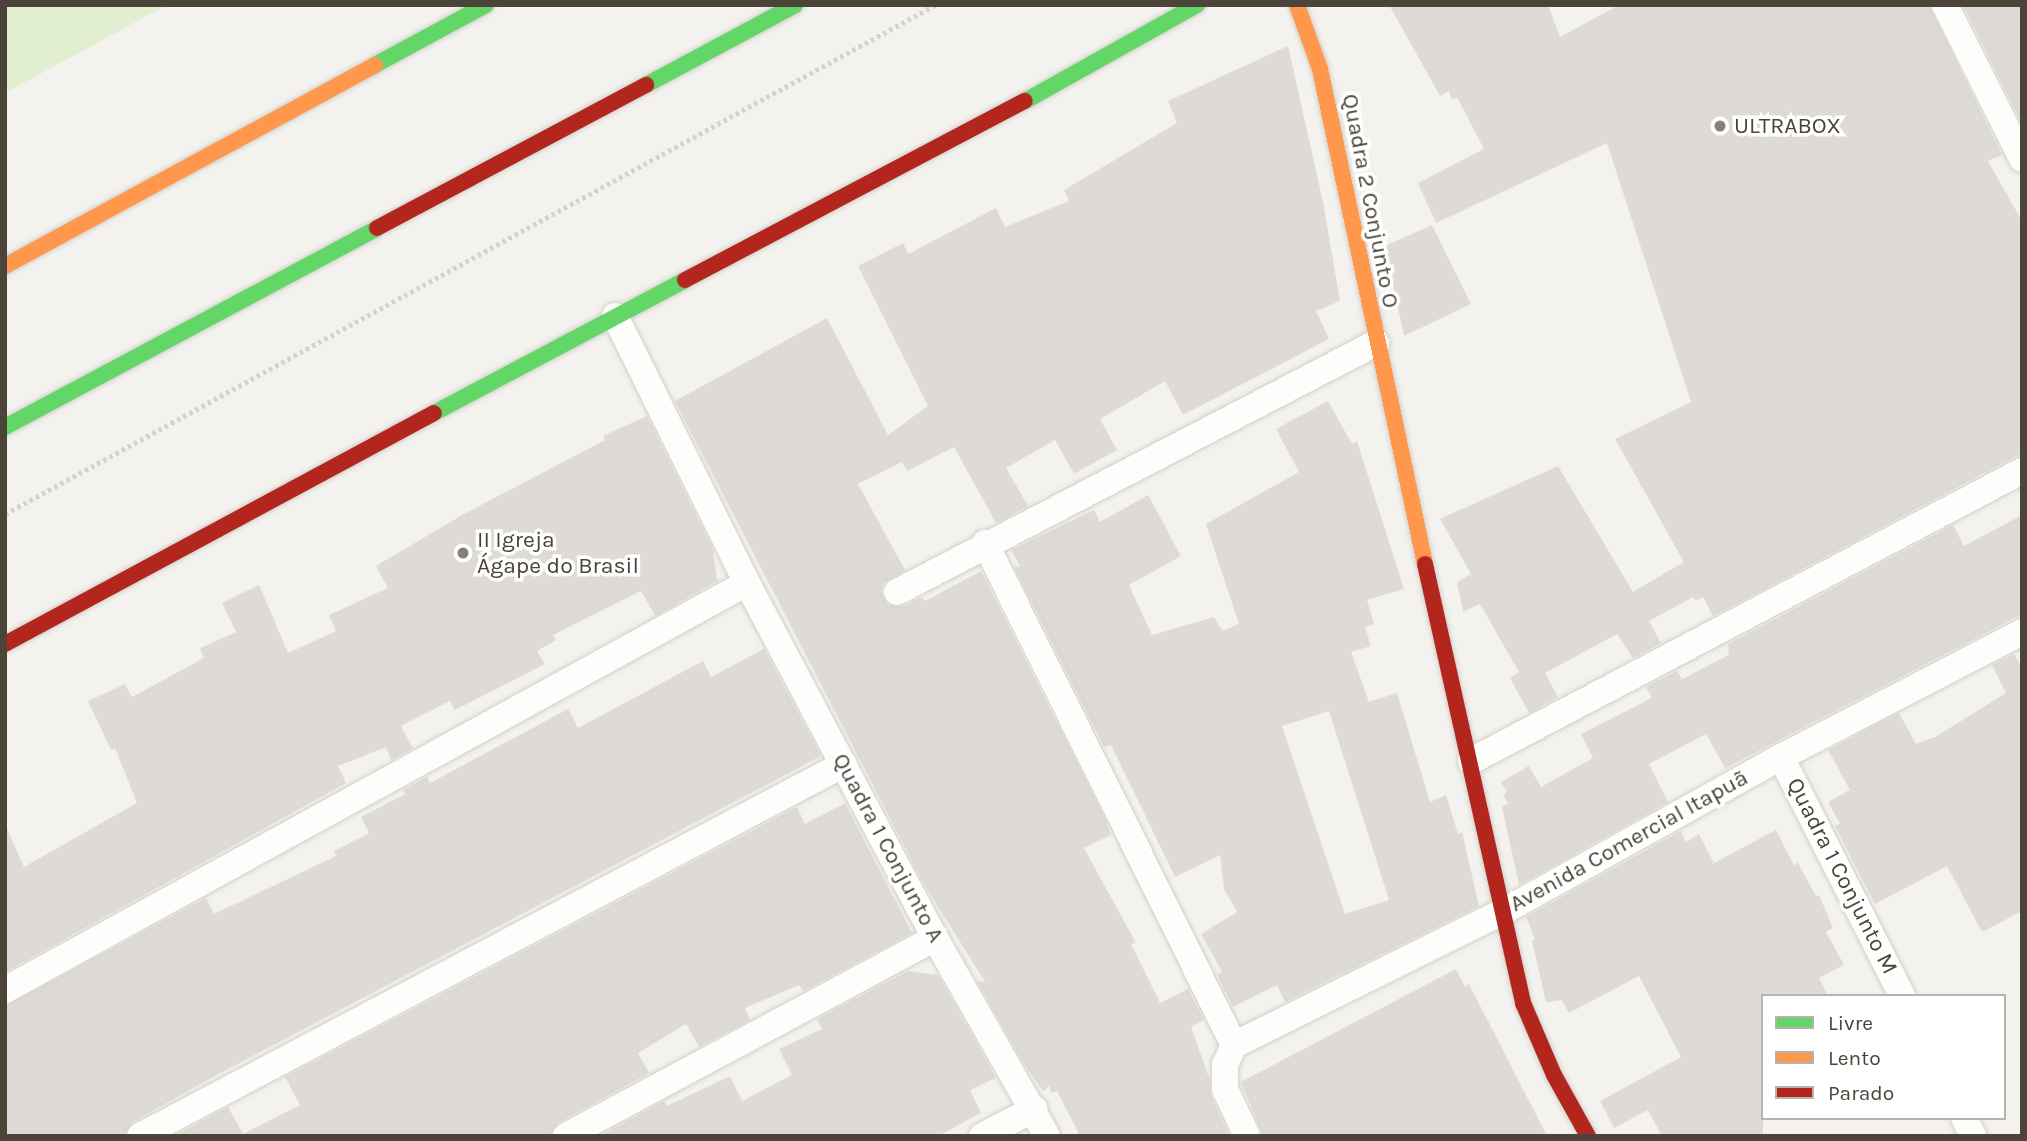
<!DOCTYPE html>
<meta charset="utf-8">
<style>
body{margin:0}
#map{position:relative;width:2027px;height:1141px;overflow:hidden;background:#f4f2ee;font-family:Karla,sans-serif}
div>[style]{position:absolute}
.green>*{inset:0;background:#e1eecf}
.building>*{inset:0;background:#dedbd6}
.path>*{height:4.5px;margin-top:-2.25px;transform-origin:0;background:repeating-linear-gradient(90deg,#d3d2cc 0 3.5px,transparent 0 7px)}
.roads{filter:drop-shadow(0 0 2px #d2d0cb) drop-shadow(0 0 2px #d2d0cb)}
.street>*{height:26px;margin:-13px;padding:0 13px;transform-origin:13px;border-radius:13px;background:#fdfdfc}
.fast>*{height:16px;margin:-8px;padding:0 8px;transform-origin:8px;border-radius:8px;background:#63d668}
.slow>*{height:16px;margin:-8px;padding:0 8px;transform-origin:8px;border-radius:8px;background:#ff974d}
.jam>*{height:16px;margin:-8px;padding:0 8px;transform-origin:8px;border-radius:8px;background:#b3261e}
.dots>*{width:19px;height:19px;translate:-50% -50%;box-sizing:border-box;border:4px solid #fff;border-radius:50%}
span{translate:-50% -50%;white-space:nowrap;text-align:center;line-height:1.15;-webkit-text-stroke:7px #fff;paint-order:stroke}
.poi-label{font-size:23px;color:#4b4439}
.left{translate:0 -50%;text-align:left}
.street-label{font-size:23px;color:#4b4439}
.frame{position:absolute;inset:0;border:7px solid #4b4439;pointer-events:none}
.legend{position:absolute;left:1761px;top:994px;width:245px;height:126px;box-sizing:border-box;background:#fff;border:2px solid #b7b4b0;margin:0;padding:9px 12px;list-style:none;font-size:21px;color:#4b4439}
.legend li{display:flex;align-items:center;gap:14px;height:35px}
.legend b{width:35px;border:2px solid #b7b4b0}
</style>
<div id="map">
<div class="green">
<div style="clip-path:polygon(5px 5px,167px 5px,5px 93px)"></div>
</div>
<div class="building">
<div style="clip-path:polygon(1389px 5px,1548px 5px,1560px 37px,1619px 5px,1929px 5px,2002px 155px,1988px 161px,2022px 221px,2022px 453px,1713px 616px,1703px 597px,1695px 601px,1693px 597px,1649px 621px,1661px 643px,1633px 658px,1617px 634px,1545px 673px,1558px 697px,1529px 713px,1510px 678px,1519px 672px,1480px 604px,1463px 612px,1457px 582px,1471px 574px,1440px 519px,1558px 466px,1633px 592px,1684px 562px,1615px 439px,1691px 402px,1607px 143px,1436px 223px,1418px 183px,1484px 149px,1457px 97px,1452px 100px,1449px 91px,1440px 96px)"></div>
<div style="clip-path:polygon(1963px 5px,2022px 5px,2022px 123px)"></div>
<div style="clip-path:polygon(1288px 46px,1323px 202px,1340px 301px,1316px 311px,1329px 339px,1183px 415px,1165px 381px,1100px 419px,1117px 450px,1074px 474px,1055px 440px,1006px 468px,1028px 506px,996px 523px,954px 447px,907px 471px,902px 462px,858px 484px,905px 570px,883px 584px,881px 592px,888px 605px,904px 606px,922px 597px,925px 601px,981px 571px,1106px 821px,1111px 835px,1084px 848px,1136px 943px,1131px 944px,1160px 1003px,1188px 989px,1204px 1020px,1191px 1027px,1209px 1078px,1211px 1096px,1229px 1136px,1080px 1136px,1057px 1091px,1052px 1093px,1049px 1086px,1043px 1091px,1024px 1064px,977px 981px,985px 982px,924px 884px,675px 401px,827px 318px,888px 435px,928px 406px,858px 266px,903px 243px,908px 254px,996px 208px,1005px 227px,1069px 201px,1064px 190px,1177px 123px,1168px 101px)"></div>
<div style="clip-path:polygon(1432px 225px,1471px 304px,1404px 336px,1385px 246px)"></div>
<div style="clip-path:polygon(evenodd,1328px 401px,1352px 444px,1357px 441px,1404px 589px,1367px 600px,1374px 624px,1365px 627px,1371px 646px,1351px 652px,1369px 702px,1397px 693px,1430px 802px,1446px 795px,1458px 834px,1462px 832px,1479px 906px,1285px 1002px,1277px 985px,1233px 1007px,1217px 975px,1222px 972px,1201px 934px,1237px 912px,1224px 889px,1220px 855px,1175px 877px,1111px 745px,1104px 747px,1014px 567px,1020px 566px,1011px 550px,1094px 510px,1100px 522px,1148px 495px,1181px 556px,1129px 585px,1152px 635px,1214px 617px,1222px 631px,1239px 624px,1206px 524px,1299px 472px,1276px 429px,1328px 401px,1329px 711px,1389px 900px,1345px 914px,1282px 726px,1329px 711px)"></div>
<div style="clip-path:polygon(647px 416px,713px 550px,717px 581px,655px 616px,641px 591px,553px 635px,556px 640px,537px 651px,545px 664px,455px 710px,450px 701px,401px 726px,413px 748px,391px 760px,386px 747px,338px 766px,346px 783px,5px 972px,5px 824px,24px 867px,137px 803px,115px 748px,111px 750px,88px 701px,125px 684px,132px 697px,204px 658px,200px 648px,236px 632px,222px 603px,259px 585px,288px 653px,336px 631px,329px 615px,388px 588px,376px 566px,464px 514px,605px 440px,603px 436px)"></div>
<div style="clip-path:polygon(2022px 515px,2022px 614px,1725px 768px,1706px 734px,1649px 764px,1668px 802px,1519px 885px,1502px 807px,1508px 803px,1503px 795px,1507px 792px,1501px 782px,1529px 766px,1541px 787px,1593px 758px,1581px 734px,1652px 698px,1646px 687px,1677px 671px,1682px 679px,1729px 655px,1728px 644px,1953px 525px,1964px 546px)"></div>
<div style="clip-path:polygon(764px 649px,821px 756px,211px 1078px,133px 1122px,124px 1136px,5px 1136px,5px 1006px,206px 898px,214px 914px,336px 856px,334px 851px,369px 833px,361px 817px,405px 794px,403px 790px,427px 777px,430px 783px,568px 709px,578px 728px,703px 661px,711px 677px)"></div>
<div style="clip-path:polygon(2014px 654px,2022px 668px,2022px 911px,1982px 932px,1947px 866px,1875px 904px,1835px 826px,1840px 824px,1828px 802px,1850px 790px,1828px 750px,1899px 713px,1916px 744px,1937px 736px,2006px 693px,1992px 665px)"></div>
<div style="clip-path:polygon(845px 803px,912px 933px,803px 991px,799px 985px,745px 1008px,750px 1020px,699px 1047px,686px 1024px,638px 1053px,649px 1073px,559px 1122px,550px 1136px,174px 1136px,228px 1107px,243px 1134px,300px 1105px,285px 1077px,797px 807px,805px 824px)"></div>
<div style="clip-path:polygon(1776px 830px,1794px 865px,1798px 863px,1816px 896px,1819px 895px,1833px 928px,1826px 932px,1844px 965px,1819px 978px,1828px 996px,1763px 996px,1763px 1136px,1662px 1136px,1648px 1110px,1614px 1128px,1600px 1101px,1681px 1057px,1639px 976px,1569px 1013px,1562px 1000px,1546px 1002px,1532px 941px,1535px 939px,1526px 917px,1681px 831px,1686px 842px,1699px 834px,1714px 863px)"></div>
<div style="clip-path:polygon(1456px 969px,1465px 987px,1469px 984px,1547px 1136px,1263px 1136px,1241px 1082px)"></div>
<div style="clip-path:polygon(908px 971px,938px 975px,996px 1078px,970px 1090px,981px 1113px,938px 1136px,600px 1136px,664px 1101px,667px 1106px,730px 1076px,742px 1101px,792px 1075px,779px 1049px,822px 1029px,817px 1019px)"></div>
</div>
<div class="path">
<div style="left:5px;top:514px;width:1060px;rotate:-28.69deg"></div>
</div>
<div class="roads">
<div class="street">
<div style="left:1945px;top:5px;width:172px;rotate:63.4deg"></div>
<div style="left:615px;top:316px;width:298px;rotate:63.7deg"></div>
<div style="left:747px;top:583px;width:402px;rotate:62.1deg"></div>
<div style="left:935px;top:938px;width:227px;rotate:60.5deg"></div>
<div style="left:985px;top:543px;width:560px;rotate:63.62deg"></div>
<div style="left:897px;top:592px;width:540px;rotate:-27.47deg"></div>
<div style="left:1781px;top:757px;width:268px;rotate:63.1deg"></div>
<div style="left:1471px;top:761px;width:623px;rotate:-27.76deg"></div>
<div style="left:5px;top:990px;width:846px;rotate:-28.75deg"></div>
<div style="left:1234px;top:1045px;width:304px;rotate:-26.4deg"></div>
<div style="left:1506px;top:910px;width:315px;rotate:-29.1deg"></div>
<div style="left:1781px;top:757px;width:271px;rotate:-27.4deg"></div>
<div style="left:1234px;top:1045px;width:22px;rotate:114deg"></div>
<div style="left:1225px;top:1065px;width:24px;rotate:90deg"></div>
<div style="left:1225px;top:1089px;width:52px;rotate:64.9deg"></div>
<div style="left:1964px;top:1118px;width:20px;rotate:63deg"></div>
<div style="left:140px;top:1136px;width:796px;rotate:-27.85deg"></div>
<div style="left:566px;top:1136px;width:419px;rotate:-28.2deg"></div>
<div style="left:982px;top:1136px;width:59px;rotate:-27.4deg"></div>
</div>
<div class="fast">
<div style="left:375px;top:65px;width:126px;rotate:-28.4deg"></div>
<div style="left:646px;top:85px;width:169px;rotate:-28.2deg"></div>
<div style="left:1025px;top:101px;width:197px;rotate:-29.2deg"></div>
<div style="left:434px;top:413px;width:284px;rotate:-27.9deg"></div>
<div style="left:5px;top:427px;width:422px;rotate:-28.1deg"></div>
</div>
<div class="slow">
<div style="left:1297px;top:5px;width:68px;rotate:70.2deg"></div>
<div style="left:1320px;top:69px;width:506px;rotate:78.02deg"></div>
<div style="left:5px;top:266px;width:421px;rotate:-28.5deg"></div>
</div>
<div class="jam">
<div style="left:377px;top:228px;width:305px;rotate:-28deg"></div>
<div style="left:685px;top:280px;width:384px;rotate:-27.8deg"></div>
<div style="left:1425px;top:564px;width:450px;rotate:77.4deg"></div>
<div style="left:1523px;top:1003px;width:78px;rotate:66.7deg"></div>
<div style="left:1554px;top:1075px;width:70px;rotate:60.9deg"></div>
<div style="left:5px;top:644px;width:487px;rotate:-28.3deg"></div>
</div>
</div>
<div class="dots">
<div style="left:1720px;top:126px;background:#868178"></div>
<div style="left:463px;top:553px;background:#868178"></div>
</div>
<div class="poi-label">
<span class="left" style="left:1734px;top:126px">ULTRABOX</span>
<span class="left" style="left:477px;top:553px">II Igreja<br>Ágape do Brasil</span>
</div>
<div class="street-label">
<span style="left:1370px;top:201px;rotate:79deg">Quadra 2 Conjunto O</span>
<span style="left:1629px;top:841px;rotate:-29deg">Avenida Comercial Itapuã</span>
<span style="left:888px;top:848px;rotate:62deg">Quadra 1 Conjunto A</span>
<span style="left:1842px;top:876px;rotate:63deg">Quadra 1 Conjunto M</span>
</div>
<div class="frame"></div>
<ul class="legend">
<li><b style="height:9px;background:#63d668"></b>Livre</li>
<li><b style="height:9px;background:#ff974d"></b>Lento</li>
<li><b style="height:9px;background:#b3261e"></b>Parado</li>
</ul>
</div>
